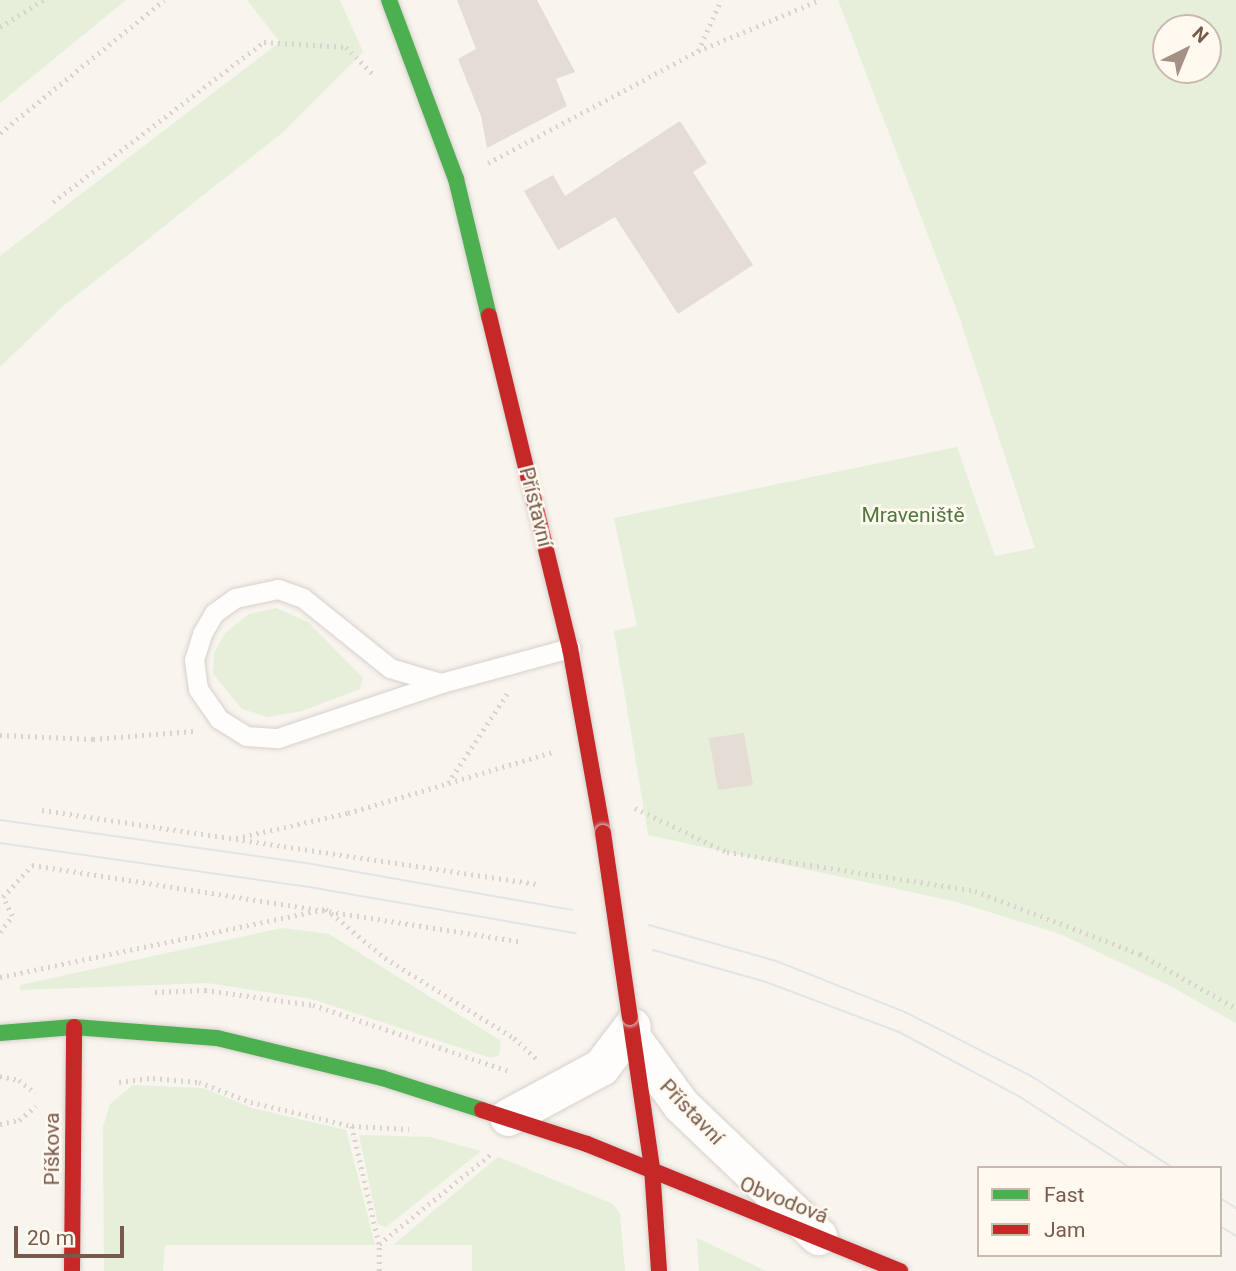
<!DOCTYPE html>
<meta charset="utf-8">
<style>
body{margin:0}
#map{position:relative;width:1236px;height:1271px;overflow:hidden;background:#f8f4ee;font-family:Roboto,sans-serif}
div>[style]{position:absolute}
.green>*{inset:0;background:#e6efd9}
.building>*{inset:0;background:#e5dcd5}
.path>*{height:4.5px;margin-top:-2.25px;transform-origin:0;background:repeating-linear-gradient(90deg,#dad3ce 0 2px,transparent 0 7px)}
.roads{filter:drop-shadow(0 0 2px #d7d1cc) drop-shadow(0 0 2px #d7d1cc)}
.lane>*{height:19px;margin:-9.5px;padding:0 9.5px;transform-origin:9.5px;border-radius:9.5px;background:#fefdfc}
.street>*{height:37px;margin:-18.5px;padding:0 18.5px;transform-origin:18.5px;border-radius:18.5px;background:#fefdfc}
.fast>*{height:16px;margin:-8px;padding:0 8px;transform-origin:8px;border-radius:8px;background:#4caf50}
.jam>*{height:16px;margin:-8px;padding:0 8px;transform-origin:8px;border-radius:8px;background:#c62828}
.tram>*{height:2px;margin:-1px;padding:0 1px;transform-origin:1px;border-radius:1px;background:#e5e3e6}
.bridges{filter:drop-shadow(0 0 2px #d8d0ca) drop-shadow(0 0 2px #d8d0ca)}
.jam-bridge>*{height:16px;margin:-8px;padding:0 8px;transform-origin:8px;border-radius:8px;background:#c62828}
span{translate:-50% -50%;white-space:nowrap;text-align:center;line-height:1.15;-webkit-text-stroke:5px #fff9f0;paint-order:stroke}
.street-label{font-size:21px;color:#785a4c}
.park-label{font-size:21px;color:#527841}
.legend{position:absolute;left:977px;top:1166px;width:245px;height:91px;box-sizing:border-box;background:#fff9f0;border:2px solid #c9b9ae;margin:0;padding:9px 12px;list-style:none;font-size:21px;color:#785a4c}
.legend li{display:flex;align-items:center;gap:14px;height:35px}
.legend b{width:35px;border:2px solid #c9b9ae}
.north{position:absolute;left:1152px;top:14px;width:70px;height:70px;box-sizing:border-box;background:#fff9f0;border:2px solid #c9b9ae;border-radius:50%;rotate:43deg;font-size:19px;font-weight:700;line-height:28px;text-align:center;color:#785a4c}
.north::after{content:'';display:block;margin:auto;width:24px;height:32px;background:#a59085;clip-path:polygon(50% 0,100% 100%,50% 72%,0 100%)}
.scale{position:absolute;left:14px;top:1226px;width:110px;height:32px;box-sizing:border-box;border:4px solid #785a4c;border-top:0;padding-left:9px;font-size:21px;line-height:24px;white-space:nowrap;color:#785a4c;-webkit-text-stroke:5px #fff9f0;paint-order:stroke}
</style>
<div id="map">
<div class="green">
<div style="clip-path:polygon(0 0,126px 0,0 103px)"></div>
<div style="clip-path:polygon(247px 0,340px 0,363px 52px,282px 133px,62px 307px,0 367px,0 256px,280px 42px)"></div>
<div style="clip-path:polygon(evenodd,838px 0,1236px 0,1236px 1023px,1170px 986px,1060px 934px,957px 902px,648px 835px,614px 631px,637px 626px,614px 518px,957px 447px,995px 556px,1035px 548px,959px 316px,838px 0,1166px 28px,1208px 28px,1208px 70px,1166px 70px,1166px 28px)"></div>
<div style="clip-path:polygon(276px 608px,308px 622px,363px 678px,360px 689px,302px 711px,268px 717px,242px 709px,213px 674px,214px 653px,225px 633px,249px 614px)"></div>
<div style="clip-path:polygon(282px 928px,329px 934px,501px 1041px,499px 1055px,491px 1058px,312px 999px,207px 983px,20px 990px,20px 985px)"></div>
<div style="clip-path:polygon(133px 1085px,203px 1088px,252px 1108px,346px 1130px,375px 1245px,165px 1245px,163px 1271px,104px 1271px,103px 1127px,110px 1104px)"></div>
<div style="clip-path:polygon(359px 1135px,430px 1137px,481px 1151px,386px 1227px,378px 1224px)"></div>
<div style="clip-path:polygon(498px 1157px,613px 1204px,620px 1214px,625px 1271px,472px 1271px,472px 1245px,393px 1245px)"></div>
<div style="clip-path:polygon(697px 1238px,766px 1271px,699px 1271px)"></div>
</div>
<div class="building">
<div style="clip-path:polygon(457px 0,537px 0,575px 72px,556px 79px,567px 106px,487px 148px,481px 116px,458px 59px,476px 49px)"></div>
<div style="clip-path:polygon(680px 121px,707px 163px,693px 172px,753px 265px,678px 314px,615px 217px,558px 250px,524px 191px,553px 175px,565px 196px)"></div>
<div style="clip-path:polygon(744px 733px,753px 785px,718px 790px,709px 738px)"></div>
</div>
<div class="path">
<div style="left:0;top:27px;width:51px;rotate:-32.1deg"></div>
<div style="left:698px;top:51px;width:132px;rotate:-22.7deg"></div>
<div style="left:0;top:133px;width:211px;rotate:-39deg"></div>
<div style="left:488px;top:163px;width:238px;rotate:-28.1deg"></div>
<div style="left:698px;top:51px;width:56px;rotate:-65.7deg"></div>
<div style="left:53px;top:202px;width:265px;rotate:-37.2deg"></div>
<div style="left:264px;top:42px;width:82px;rotate:3.5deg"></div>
<div style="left:346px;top:47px;width:41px;rotate:45deg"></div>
<div style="left:0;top:735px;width:93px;rotate:2.5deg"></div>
<div style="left:93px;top:739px;width:101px;rotate:-4.5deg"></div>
<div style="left:448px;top:783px;width:107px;rotate:-56.5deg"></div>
<div style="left:635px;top:808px;width:102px;rotate:25.6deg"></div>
<div style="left:727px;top:852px;width:251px;rotate:8.9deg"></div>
<div style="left:975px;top:891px;width:177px;rotate:20.9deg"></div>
<div style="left:1140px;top:954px;width:110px;rotate:29.4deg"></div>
<div style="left:42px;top:810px;width:500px;rotate:8.5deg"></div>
<div style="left:236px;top:838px;width:115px;rotate:-12.6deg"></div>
<div style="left:348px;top:813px;width:213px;rotate:-16.6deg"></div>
<div style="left:0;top:932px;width:20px;rotate:-53deg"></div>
<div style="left:12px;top:916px;width:21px;rotate:-115deg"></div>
<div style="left:3px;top:897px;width:43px;rotate:-47.8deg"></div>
<div style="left:32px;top:865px;width:494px;rotate:8.9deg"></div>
<div style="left:0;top:977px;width:333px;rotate:-11.8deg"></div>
<div style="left:326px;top:909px;width:77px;rotate:39.7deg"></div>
<div style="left:385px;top:958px;width:152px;rotate:31.8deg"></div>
<div style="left:514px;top:1038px;width:33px;rotate:43deg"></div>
<div style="left:155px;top:992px;width:50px;rotate:-2.3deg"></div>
<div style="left:205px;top:990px;width:109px;rotate:7.9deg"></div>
<div style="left:313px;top:1005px;width:210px;rotate:18.6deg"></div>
<div style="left:0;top:1076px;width:19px;rotate:12deg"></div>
<div style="left:19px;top:1080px;width:21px;rotate:39deg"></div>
<div style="left:119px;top:1082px;width:34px;rotate:-7deg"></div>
<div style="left:153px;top:1078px;width:46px;rotate:5deg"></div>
<div style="left:199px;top:1082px;width:56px;rotate:21deg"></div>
<div style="left:251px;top:1102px;width:104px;rotate:13.4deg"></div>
<div style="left:352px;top:1126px;width:57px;rotate:3deg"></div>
<div style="left:0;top:1124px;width:19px;rotate:-12deg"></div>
<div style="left:19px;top:1120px;width:22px;rotate:-39deg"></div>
<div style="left:352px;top:1126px;width:121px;rotate:77.1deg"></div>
<div style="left:379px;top:1271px;width:27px;rotate:-90deg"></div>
<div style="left:379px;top:1244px;width:145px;rotate:-38.8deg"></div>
</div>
<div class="roads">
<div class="lane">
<div style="left:441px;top:683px;width:53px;rotate:-163.6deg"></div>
<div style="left:390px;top:668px;width:112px;rotate:-141.2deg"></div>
<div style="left:303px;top:598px;width:27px;rotate:-160deg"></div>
<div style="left:278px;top:589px;width:44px;rotate:168.2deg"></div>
<div style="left:235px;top:598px;width:26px;rotate:144deg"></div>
<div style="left:214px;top:613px;width:24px;rotate:120deg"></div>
<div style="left:202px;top:634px;width:27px;rotate:107deg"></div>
<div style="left:194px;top:660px;width:29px;rotate:82deg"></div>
<div style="left:198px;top:689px;width:37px;rotate:55deg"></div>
<div style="left:219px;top:719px;width:32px;rotate:32deg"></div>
<div style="left:246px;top:736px;width:32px;rotate:4deg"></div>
<div style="left:278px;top:738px;width:172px;rotate:-18.6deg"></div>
<div style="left:441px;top:683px;width:134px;rotate:-15.2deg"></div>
</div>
<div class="street">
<div style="left:634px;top:1040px;width:80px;rotate:54.1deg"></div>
<div style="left:681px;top:1105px;width:190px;rotate:43.7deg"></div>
<div style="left:508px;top:1117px;width:106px;rotate:-28.3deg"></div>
<div style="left:601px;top:1067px;width:51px;rotate:-52.9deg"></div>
</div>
<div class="fast">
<div style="left:389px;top:0;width:191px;rotate:69.5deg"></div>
<div style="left:456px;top:179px;width:141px;rotate:76.5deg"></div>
<div style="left:0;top:1033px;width:74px;rotate:-4.6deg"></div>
<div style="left:74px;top:1027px;width:143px;rotate:4.4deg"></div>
<div style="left:217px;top:1038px;width:170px;rotate:13.6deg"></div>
<div style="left:382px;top:1078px;width:105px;rotate:17.7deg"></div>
</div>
<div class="jam">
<div style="left:489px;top:316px;width:342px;rotate:76.3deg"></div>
<div style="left:570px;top:648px;width:188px;rotate:79.9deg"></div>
<div style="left:630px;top:1017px;width:153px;rotate:81.7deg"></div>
<div style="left:652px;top:1168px;width:103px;rotate:86.1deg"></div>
<div style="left:482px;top:1110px;width:110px;rotate:17.9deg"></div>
<div style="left:587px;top:1144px;width:338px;rotate:22.1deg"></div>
<div style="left:72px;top:1271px;width:244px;rotate:-89.5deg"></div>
</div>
</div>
<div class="tram">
<div style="left:0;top:820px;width:309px;rotate:8deg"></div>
<div style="left:306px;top:863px;width:270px;rotate:10deg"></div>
<div style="left:0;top:843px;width:306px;rotate:8.1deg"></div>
<div style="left:303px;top:886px;width:277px;rotate:9.8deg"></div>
<div style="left:649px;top:925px;width:132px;rotate:15.8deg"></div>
<div style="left:776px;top:961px;width:139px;rotate:21.6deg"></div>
<div style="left:905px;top:1012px;width:141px;rotate:26.9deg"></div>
<div style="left:1031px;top:1076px;width:169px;rotate:32.9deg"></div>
<div style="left:653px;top:950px;width:117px;rotate:15.8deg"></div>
<div style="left:766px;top:982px;width:142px;rotate:20.6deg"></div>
<div style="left:899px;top:1032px;width:137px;rotate:28.2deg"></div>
<div style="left:1020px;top:1097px;width:131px;rotate:32.8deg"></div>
<div style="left:1220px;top:1198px;width:19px;rotate:32deg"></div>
<div style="left:1220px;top:1226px;width:19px;rotate:32deg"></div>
</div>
<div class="bridges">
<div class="jam-bridge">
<div style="left:603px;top:833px;width:186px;rotate:81.7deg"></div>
</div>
</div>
<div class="street-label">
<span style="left:536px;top:507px;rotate:76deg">Přístavní</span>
<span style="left:692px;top:1112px;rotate:46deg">Přístavní</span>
<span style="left:52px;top:1149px;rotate:-90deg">Píškova</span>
<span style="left:784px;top:1200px;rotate:22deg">Obvodová</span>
</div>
<div class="park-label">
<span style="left:913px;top:515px">Mraveniště</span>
</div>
<ul class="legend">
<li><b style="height:9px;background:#4caf50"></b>Fast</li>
<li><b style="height:9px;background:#c62828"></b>Jam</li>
</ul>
<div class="north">N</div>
<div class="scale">20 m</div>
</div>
